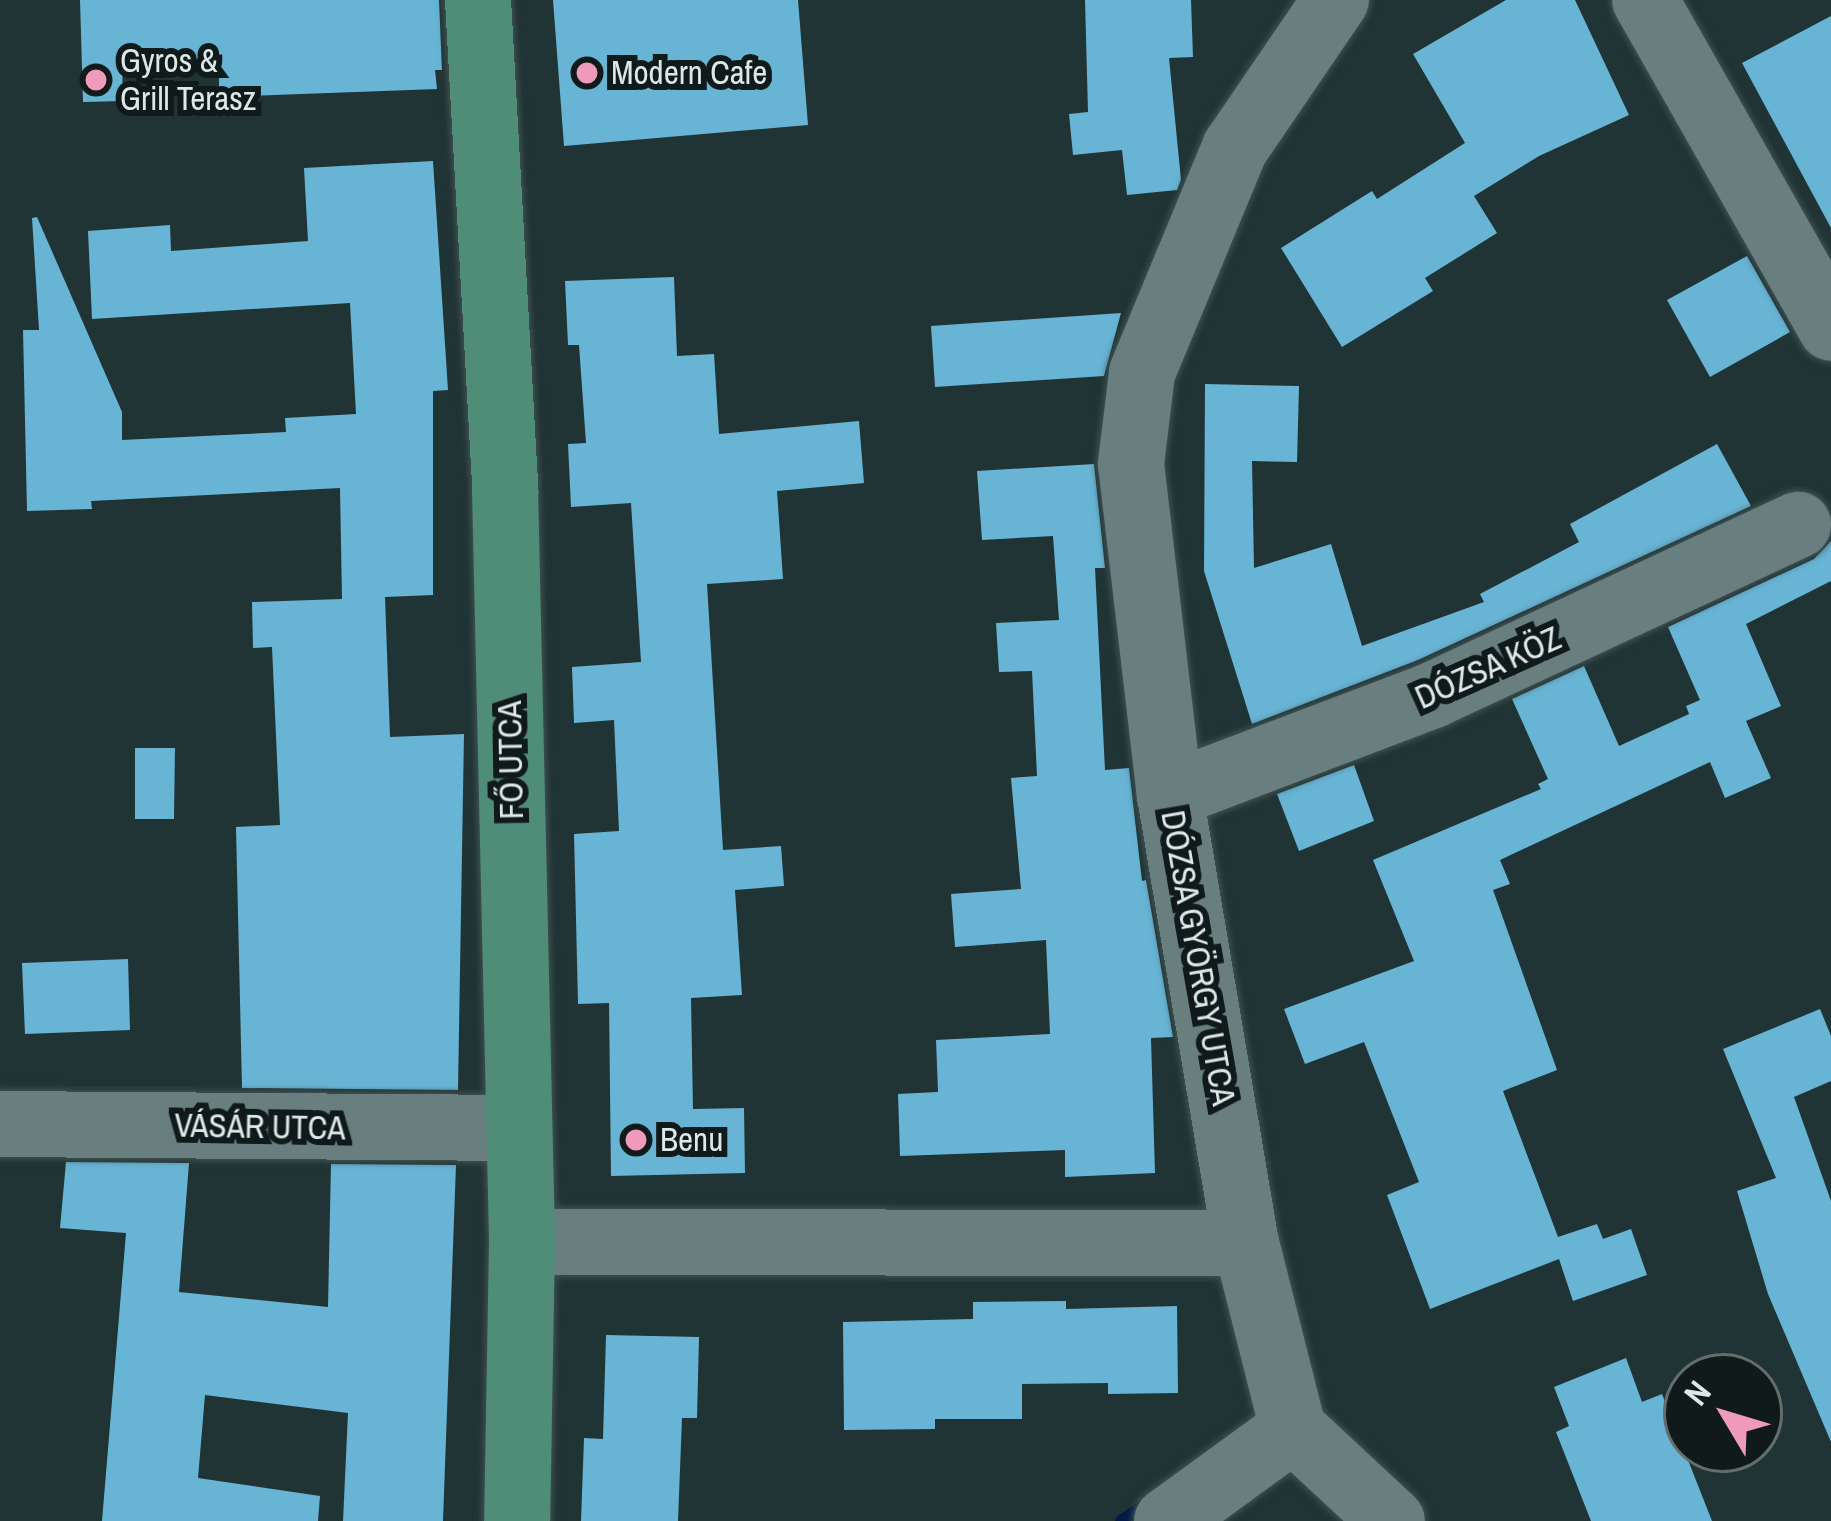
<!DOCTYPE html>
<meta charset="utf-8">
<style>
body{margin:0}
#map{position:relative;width:1831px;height:1521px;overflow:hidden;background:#213435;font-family:"Archivo Narrow",sans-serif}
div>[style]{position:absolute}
.stream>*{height:15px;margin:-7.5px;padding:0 7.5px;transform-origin:7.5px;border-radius:7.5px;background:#021a46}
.building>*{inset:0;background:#68b4d5}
.roads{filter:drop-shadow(0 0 3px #3f5151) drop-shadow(0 0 3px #3f5151)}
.minor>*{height:66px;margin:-33px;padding:0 33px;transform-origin:33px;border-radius:33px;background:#697f7f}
.major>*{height:66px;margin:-33px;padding:0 33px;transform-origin:33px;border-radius:33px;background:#4f8d78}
.dots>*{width:33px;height:33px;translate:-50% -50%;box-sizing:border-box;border:6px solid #111a1a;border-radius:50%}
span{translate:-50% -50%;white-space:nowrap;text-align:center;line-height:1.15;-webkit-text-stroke:12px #111a1a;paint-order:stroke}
.poi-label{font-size:33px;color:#dde9e8}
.left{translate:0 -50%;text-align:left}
.street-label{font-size:33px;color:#dde9e8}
.north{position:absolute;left:1663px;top:1353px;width:120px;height:120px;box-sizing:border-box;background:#111a1a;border:3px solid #636d6c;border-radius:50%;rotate:308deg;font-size:33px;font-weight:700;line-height:48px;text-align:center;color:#dde9e8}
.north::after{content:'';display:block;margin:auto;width:42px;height:54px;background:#ef9ab9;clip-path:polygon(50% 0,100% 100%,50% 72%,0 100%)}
</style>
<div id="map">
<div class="stream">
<div style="left:1122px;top:1521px;width:33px;rotate:-33deg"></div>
</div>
<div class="building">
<div style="clip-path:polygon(80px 0,439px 0,442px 70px,435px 70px,437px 89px,219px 97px,219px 60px,122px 61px,123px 101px,83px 102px)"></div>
<div style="clip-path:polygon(553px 0,798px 0,808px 125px,564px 146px)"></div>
<div style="clip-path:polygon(1085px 0,1191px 0,1193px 57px,1169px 58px,1181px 180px,1177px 190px,1127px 195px,1122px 150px,1073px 155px,1069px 114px,1088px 112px)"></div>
<div style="clip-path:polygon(1506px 0,1575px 0,1629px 115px,1539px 156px,1474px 196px,1497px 233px,1425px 278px,1433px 291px,1342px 347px,1281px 248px,1372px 191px,1377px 199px,1465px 143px,1413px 54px)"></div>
<div style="clip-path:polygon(1831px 16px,1831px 228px,1742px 63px)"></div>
<div style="clip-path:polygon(433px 161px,448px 390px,433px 391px,433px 595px,385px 597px,390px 737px,464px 734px,458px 1090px,242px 1088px,236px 827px,280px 825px,272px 647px,253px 648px,252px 602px,342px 599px,340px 488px,91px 501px,92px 509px,27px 511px,23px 330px,39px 330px,32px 218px,37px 217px,122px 412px,122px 440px,286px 432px,285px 418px,356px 414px,350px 303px,92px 319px,88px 231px,170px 225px,171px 251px,308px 241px,304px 168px)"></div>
<div style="clip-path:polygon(1747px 256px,1790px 332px,1710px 377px,1667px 300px)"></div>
<div style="clip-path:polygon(674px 277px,677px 356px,714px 354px,719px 434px,859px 421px,864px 483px,777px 491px,783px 579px,707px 584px,723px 850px,781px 846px,784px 886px,735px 890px,742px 995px,691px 998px,693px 1109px,744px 1108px,745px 1173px,611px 1176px,609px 1003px,578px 1004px,574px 834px,619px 831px,614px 720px,574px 723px,572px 667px,641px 662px,631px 503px,571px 507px,568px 444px,586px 443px,579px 345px,568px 345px,565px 281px)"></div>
<div style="clip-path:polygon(1121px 313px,1104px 376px,935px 387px,931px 326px)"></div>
<div style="clip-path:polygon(1205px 384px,1299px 386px,1297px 462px,1252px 461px,1254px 568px,1331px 544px,1362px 646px,1484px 602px,1480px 594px,1579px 542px,1570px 524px,1717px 444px,1751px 506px,1418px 660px,1252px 724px,1204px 571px)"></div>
<div style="clip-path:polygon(1094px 464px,1105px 568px,1095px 568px,1105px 770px,1129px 768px,1142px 881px,1146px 880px,1173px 1037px,1151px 1038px,1155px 1173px,1065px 1177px,1065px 1150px,900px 1156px,898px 1094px,938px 1092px,936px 1040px,1050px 1034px,1046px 940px,955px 947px,951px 894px,1021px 889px,1011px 778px,1037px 776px,1032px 671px,999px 672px,996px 623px,1059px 620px,1053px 536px,982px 540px,977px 471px)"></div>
<div style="clip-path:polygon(1831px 541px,1831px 581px,1746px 624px,1781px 706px,1746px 721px,1771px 778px,1725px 798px,1710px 762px,1500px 860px,1510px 884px,1493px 890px,1557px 1070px,1503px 1091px,1558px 1237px,1597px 1224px,1603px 1239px,1631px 1229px,1647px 1275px,1573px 1301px,1559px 1259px,1430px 1309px,1387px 1195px,1419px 1182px,1364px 1042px,1305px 1064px,1284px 1009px,1414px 961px,1373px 860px,1541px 789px,1538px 784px,1548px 779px,1512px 699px,1584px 666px,1619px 746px,1689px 714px,1686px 706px,1700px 700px,1668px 627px,1814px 559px)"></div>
<div style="clip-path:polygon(135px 748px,175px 748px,174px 819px,135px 819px)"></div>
<div style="clip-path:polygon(1354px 765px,1374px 821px,1299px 851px,1277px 794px)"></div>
<div style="clip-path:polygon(128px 959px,130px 1030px,25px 1034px,22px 963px)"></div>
<div style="clip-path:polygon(1820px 1009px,1831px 1036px,1831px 1081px,1794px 1097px,1831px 1201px,1831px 1442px,1768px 1294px,1737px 1191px,1776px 1178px,1723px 1049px)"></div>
<div style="clip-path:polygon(66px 1162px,189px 1163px,179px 1292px,328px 1307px,331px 1164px,456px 1165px,443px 1521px,343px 1521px,348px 1413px,205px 1395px,198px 1478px,320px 1496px,318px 1521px,102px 1521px,126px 1233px,60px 1228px)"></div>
<div style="clip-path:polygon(1066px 1301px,1066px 1309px,1177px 1306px,1178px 1393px,1108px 1394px,1108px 1383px,1022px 1384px,1022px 1419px,935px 1419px,935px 1429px,844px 1430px,843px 1322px,973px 1319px,973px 1302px)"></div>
<div style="clip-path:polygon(606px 1335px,699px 1337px,697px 1418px,682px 1418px,678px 1521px,581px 1521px,584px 1438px,603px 1439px)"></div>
<div style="clip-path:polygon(1626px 1358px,1642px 1402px,1662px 1394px,1712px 1521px,1591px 1521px,1556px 1432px,1569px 1426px,1554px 1387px)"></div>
</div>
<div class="roads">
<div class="minor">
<div style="left:1336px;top:0;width:179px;rotate:124.3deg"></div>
<div style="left:1235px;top:148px;width:243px;rotate:112.5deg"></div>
<div style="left:1142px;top:373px;width:92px;rotate:96.9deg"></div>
<div style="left:1131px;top:464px;width:333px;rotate:83.3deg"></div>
<div style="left:1170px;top:795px;width:454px;rotate:80.4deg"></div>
<div style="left:1246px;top:1243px;width:192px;rotate:75.8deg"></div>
<div style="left:1293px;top:1429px;width:135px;rotate:42.9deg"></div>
<div style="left:1645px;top:0;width:377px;rotate:60.4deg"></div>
<div style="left:1170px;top:795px;width:281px;rotate:-20.8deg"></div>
<div style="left:1433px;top:695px;width:403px;rotate:-25deg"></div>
<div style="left:0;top:1124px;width:519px;rotate:0.44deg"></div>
<div style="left:522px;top:1242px;width:724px;rotate:0.08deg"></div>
<div style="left:1167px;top:1521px;width:156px;rotate:-36.1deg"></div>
</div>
<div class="major">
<div style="left:478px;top:0;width:491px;rotate:86.8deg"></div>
<div style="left:505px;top:490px;width:752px;rotate:88.7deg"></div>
<div style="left:522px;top:1242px;width:279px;rotate:91deg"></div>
</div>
</div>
<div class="dots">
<div style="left:587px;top:73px;background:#ef9ab9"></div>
<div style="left:96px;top:80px;background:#ef9ab9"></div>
<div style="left:636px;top:1140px;background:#ef9ab9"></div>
</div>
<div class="poi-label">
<span class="left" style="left:120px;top:80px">Gyros &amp;<br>Grill Terasz</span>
<span class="left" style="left:611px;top:73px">Modern Cafe</span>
<span class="left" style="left:660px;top:1140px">Benu</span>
</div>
<div class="street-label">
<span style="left:1488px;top:668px;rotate:-24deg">DÓZSA KÖZ</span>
<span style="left:511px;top:760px;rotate:-91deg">FŐ UTCA</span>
<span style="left:1198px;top:958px;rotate:80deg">DÓZSA GYÖRGY UTCA</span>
<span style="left:260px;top:1127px;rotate:1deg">VÁSÁR UTCA</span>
</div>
<div class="north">N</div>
</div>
